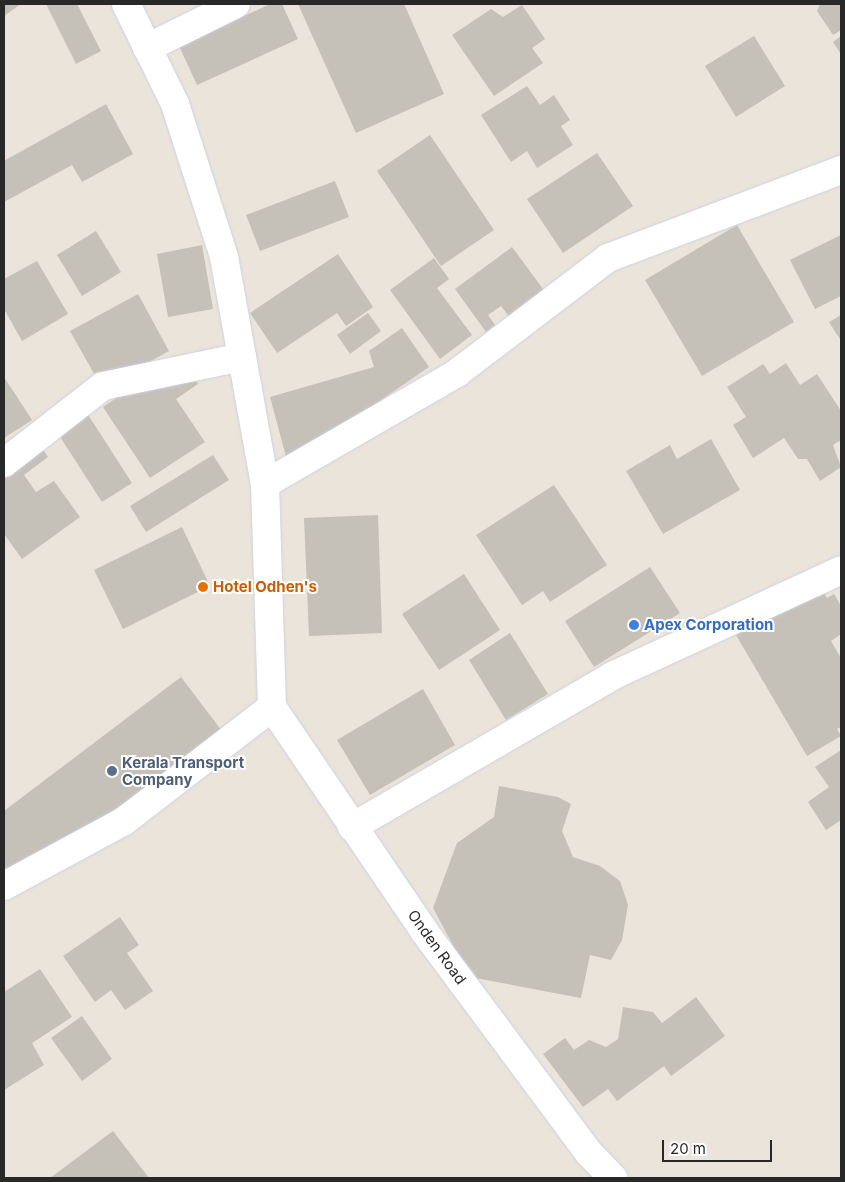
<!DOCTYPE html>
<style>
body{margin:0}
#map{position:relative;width:845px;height:1182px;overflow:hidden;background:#eae4da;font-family:Inter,sans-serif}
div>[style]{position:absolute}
.building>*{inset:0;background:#c5c1b9}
.roads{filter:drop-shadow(0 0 1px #cfd0e0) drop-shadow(0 0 1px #cfd0e0)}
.street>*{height:28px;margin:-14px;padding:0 14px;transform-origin:14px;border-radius:14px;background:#fff}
.secondary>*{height:28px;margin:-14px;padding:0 14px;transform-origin:14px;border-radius:14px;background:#fff}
.dots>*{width:14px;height:14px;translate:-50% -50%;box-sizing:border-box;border:2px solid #fff;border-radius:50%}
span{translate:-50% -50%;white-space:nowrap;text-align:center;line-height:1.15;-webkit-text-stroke:4px #fff;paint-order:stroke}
.food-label{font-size:15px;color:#c56008;font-weight:700}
.left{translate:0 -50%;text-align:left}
.shop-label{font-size:15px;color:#366cbe;font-weight:700}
.service-label{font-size:15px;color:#4e5e75;font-weight:700}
.street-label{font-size:15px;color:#282828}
.frame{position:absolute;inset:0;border:5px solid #282828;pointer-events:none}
.scale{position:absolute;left:662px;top:1140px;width:110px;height:22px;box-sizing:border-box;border:2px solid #282828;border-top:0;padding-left:6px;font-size:15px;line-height:18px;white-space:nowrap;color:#282828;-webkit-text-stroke:4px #fff;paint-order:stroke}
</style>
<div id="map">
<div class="building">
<div style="clip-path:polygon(4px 4px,21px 4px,4px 16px)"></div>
<div style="clip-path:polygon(46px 4px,77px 4px,101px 51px,76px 64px)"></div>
<div style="clip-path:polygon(270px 4px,282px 4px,298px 39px,197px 85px,179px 46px)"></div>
<div style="clip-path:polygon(298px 4px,404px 4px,444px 94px,356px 133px)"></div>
<div style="clip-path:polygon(820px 4px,841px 4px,841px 30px,833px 35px,817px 11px)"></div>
<div style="clip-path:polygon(522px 5px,545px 39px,532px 48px,543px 63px,494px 96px,452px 35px,491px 9px,503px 17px)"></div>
<div style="clip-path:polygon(754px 36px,785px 86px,736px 117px,705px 66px)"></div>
<div style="clip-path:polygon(841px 36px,841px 54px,833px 42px)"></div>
<div style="clip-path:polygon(527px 86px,540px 105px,554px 95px,570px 120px,561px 126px,573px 145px,537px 168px,527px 151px,511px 162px,481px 115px)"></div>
<div style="clip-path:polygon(106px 104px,133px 154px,82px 182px,72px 165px,4px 202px,4px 161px)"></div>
<div style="clip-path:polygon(430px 135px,494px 230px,441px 266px,377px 171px)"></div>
<div style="clip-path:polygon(597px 153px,633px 206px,563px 253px,527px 199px)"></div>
<div style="clip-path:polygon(335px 181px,349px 217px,260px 251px,246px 215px)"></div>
<div style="clip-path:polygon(737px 225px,794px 322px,702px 376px,645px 280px)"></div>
<div style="clip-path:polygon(96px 231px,121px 272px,82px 296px,57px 255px)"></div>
<div style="clip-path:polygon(841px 235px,841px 296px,815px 309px,790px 260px)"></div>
<div style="clip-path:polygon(202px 245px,213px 309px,168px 317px,157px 254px)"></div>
<div style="clip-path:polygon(512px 247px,546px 293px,511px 319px,501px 306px,488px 315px,495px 325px,486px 332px,455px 289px)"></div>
<div style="clip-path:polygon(338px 254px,373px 307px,346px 326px,337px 313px,277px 353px,250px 313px)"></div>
<div style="clip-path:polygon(434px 258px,449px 279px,437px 288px,472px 335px,440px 359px,390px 290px)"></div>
<div style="clip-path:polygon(37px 261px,68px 314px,22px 341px,4px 309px,4px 279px)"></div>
<div style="clip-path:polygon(138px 294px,169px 351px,102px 388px,70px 331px)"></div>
<div style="clip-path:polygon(368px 313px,381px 331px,350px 354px,337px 335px)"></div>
<div style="clip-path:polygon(841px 315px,841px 341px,829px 322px)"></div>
<div style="clip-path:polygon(402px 328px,429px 367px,288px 464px,270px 397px,374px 367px,369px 351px)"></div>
<div style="clip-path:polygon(179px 356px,198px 384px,176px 399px,205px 442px,150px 478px,103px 407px)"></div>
<div style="clip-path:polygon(786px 363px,800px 385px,817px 374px,841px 411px,841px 440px,833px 445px,841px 467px,820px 481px,807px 459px,798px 459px,784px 438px,753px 458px,733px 425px,746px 417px,727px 387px,763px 364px,770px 374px)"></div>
<div style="clip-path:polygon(4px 377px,32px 420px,4px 438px)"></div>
<div style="clip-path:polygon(85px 410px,132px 483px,102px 502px,55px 429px)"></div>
<div style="clip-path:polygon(31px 432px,48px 457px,24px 475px,36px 492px,54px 481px,80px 517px,22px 559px,4px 534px,4px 452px)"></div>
<div style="clip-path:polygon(711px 439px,740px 490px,663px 534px,626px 471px,670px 445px,677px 459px)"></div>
<div style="clip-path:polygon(213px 455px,229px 480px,146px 532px,130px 506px)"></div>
<div style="clip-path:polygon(554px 485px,607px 565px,550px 602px,543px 591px,522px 605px,476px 535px)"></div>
<div style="clip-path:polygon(378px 515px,382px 633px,309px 636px,304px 518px)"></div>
<div style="clip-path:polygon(182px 527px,210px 586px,123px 629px,94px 570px)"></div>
<div style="clip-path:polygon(650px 567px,680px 613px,594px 667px,565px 621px)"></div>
<div style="clip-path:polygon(464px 574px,500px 630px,439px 670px,402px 614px)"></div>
<div style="clip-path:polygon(820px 585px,827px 598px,834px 594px,841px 606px,841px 634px,831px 641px,841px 658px,841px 727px,837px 729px,841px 736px,807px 756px,736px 635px)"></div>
<div style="clip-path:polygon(510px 633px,548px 694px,506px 720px,469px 660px)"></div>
<div style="clip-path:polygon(181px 677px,222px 731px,110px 813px,4px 875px,4px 811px)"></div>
<div style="clip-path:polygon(423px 689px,455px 745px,370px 795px,337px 740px)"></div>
<div style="clip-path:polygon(841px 750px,841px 820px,826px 830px,808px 802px,829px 787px,815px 767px)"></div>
<div style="clip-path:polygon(499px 786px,558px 797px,571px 804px,562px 831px,573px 857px,600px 866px,620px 881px,628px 905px,622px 940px,611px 960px,590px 955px,581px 998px,470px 977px,433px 908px,457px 843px,494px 817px)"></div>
<div style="clip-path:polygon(120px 917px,139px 945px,127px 953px,153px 991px,125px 1010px,111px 990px,95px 1002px,63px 956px)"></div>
<div style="clip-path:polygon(40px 969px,72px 1017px,32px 1043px,44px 1065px,4px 1090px,4px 992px)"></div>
<div style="clip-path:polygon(696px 997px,725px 1036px,671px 1076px,664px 1066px,617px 1101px,608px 1089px,583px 1107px,543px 1054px,565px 1038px,574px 1050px,589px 1040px,606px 1047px,618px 1039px,623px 1007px,653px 1012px,662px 1023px)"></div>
<div style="clip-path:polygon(82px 1016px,112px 1059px,82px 1081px,51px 1038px)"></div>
<div style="clip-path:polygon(113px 1131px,149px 1178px,50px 1178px)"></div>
</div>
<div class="roads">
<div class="street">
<div style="left:147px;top:48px;width:99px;rotate:-26.3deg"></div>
<div style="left:4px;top:463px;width:125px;rotate:-37.9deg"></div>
<div style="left:103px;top:386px;width:142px;rotate:-11.8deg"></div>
<div style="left:265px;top:484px;width:222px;rotate:-30deg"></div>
<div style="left:457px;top:373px;width:190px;rotate:-37.3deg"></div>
<div style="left:608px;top:258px;width:249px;rotate:-20.7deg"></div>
<div style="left:352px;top:827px;width:301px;rotate:-30.1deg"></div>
<div style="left:612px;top:676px;width:252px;rotate:-24.8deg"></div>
</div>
<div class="secondary">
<div style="left:126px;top:4px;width:111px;rotate:63.9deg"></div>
<div style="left:175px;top:104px;width:161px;rotate:72.2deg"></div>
<div style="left:224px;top:257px;width:231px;rotate:79.8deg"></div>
<div style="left:265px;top:484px;width:223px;rotate:88.2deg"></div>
<div style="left:272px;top:707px;width:271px;rotate:55.8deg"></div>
<div style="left:424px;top:931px;width:277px;rotate:53.4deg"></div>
<div style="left:589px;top:1153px;width:35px;rotate:46deg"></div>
<div style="left:4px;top:886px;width:136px;rotate:-28.4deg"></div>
<div style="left:124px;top:821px;width:187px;rotate:-37.6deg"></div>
</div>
</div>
<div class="dots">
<div style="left:203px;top:587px;background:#e8710a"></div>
<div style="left:634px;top:625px;background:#3f7fe0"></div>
<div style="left:112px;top:771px;background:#5c6f8a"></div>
</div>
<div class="food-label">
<span class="left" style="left:213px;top:587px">Hotel Odhen's</span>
</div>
<div class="shop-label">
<span class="left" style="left:644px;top:625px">Apex Corporation</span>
</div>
<div class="service-label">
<span class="left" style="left:122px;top:771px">Kerala Transport<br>Company</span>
</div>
<div class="street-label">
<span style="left:437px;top:947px;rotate:54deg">Onden Road</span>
</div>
<div class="frame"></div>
<div class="scale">20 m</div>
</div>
